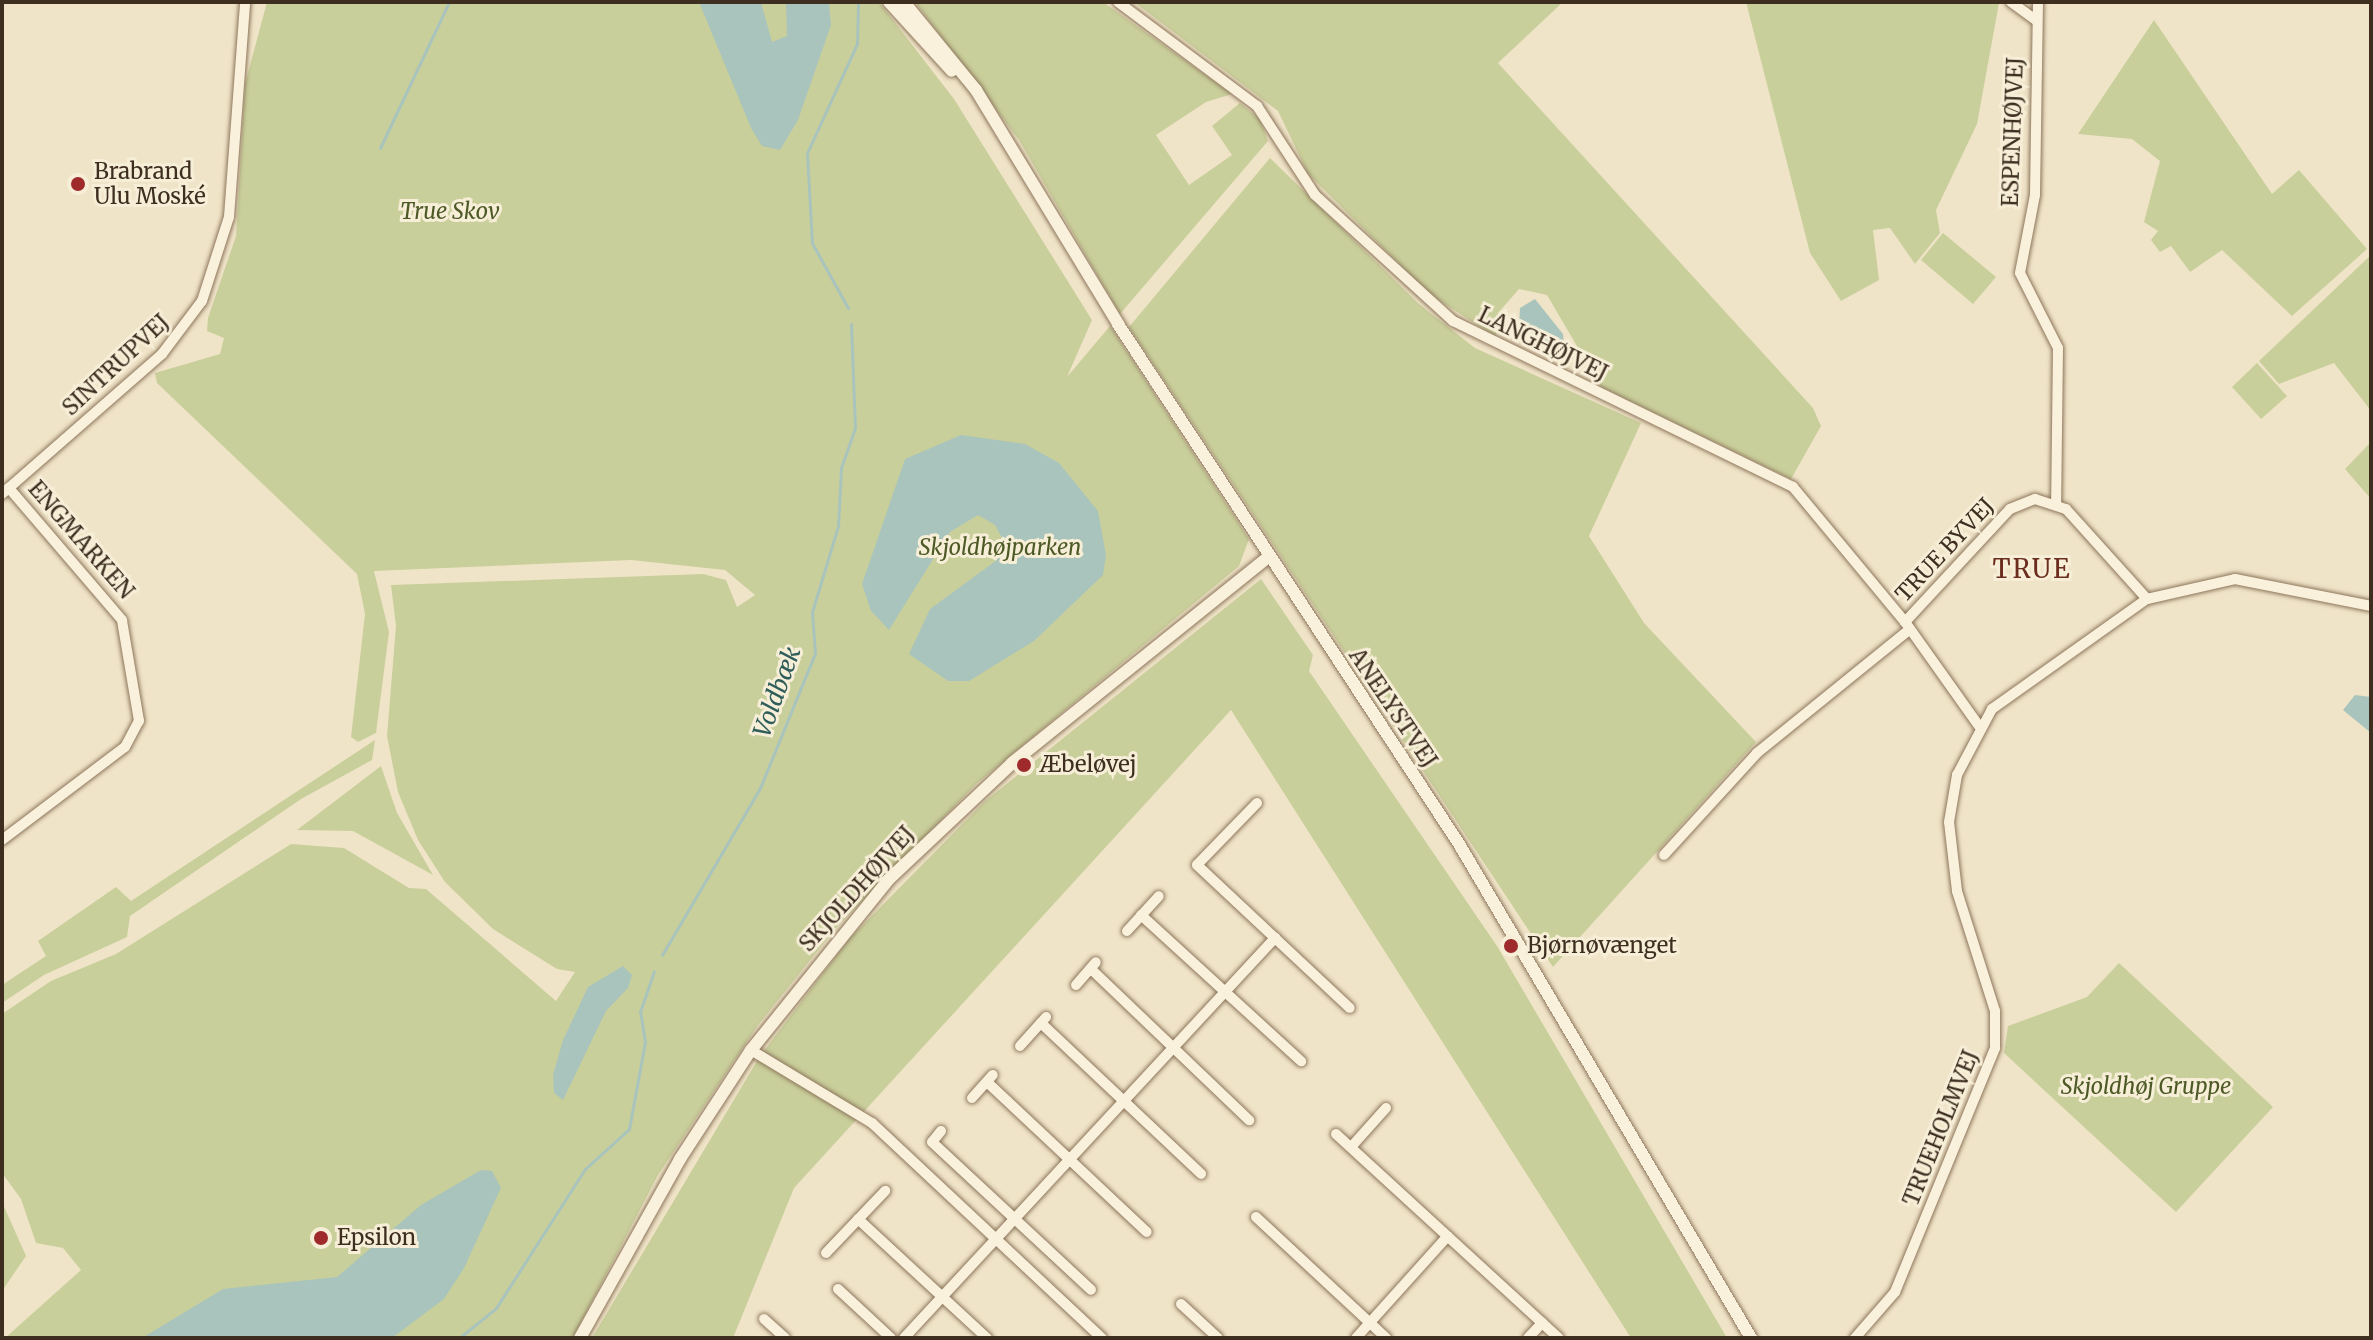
<!DOCTYPE html>
<meta charset="utf-8">
<style>
body{margin:0}
#map{position:relative;width:2373px;height:1340px;overflow:hidden;background:#f0e4c8;font-family:Merriweather,serif}
div>[style]{position:absolute}
.green>*{inset:0;background:#c9cf9b}
.water>*{inset:0;background:#a9c4bc}
.stream>*{height:3px;margin:-1.5px;padding:0 1.5px;transform-origin:1.5px;border-radius:1.5px;background:#a9c4bc}
.roads{filter:drop-shadow(0 0 2px #8d765c) drop-shadow(0 0 2px #8d765c)}
.minor>*{height:10px;margin:-5px;padding:0 5px;transform-origin:5px;border-radius:5px;background:#faf1dc}
.tertiary>*{height:12px;margin:-6px;padding:0 6px;transform-origin:6px;border-radius:6px;background:#faf1dc}
.dots>*{width:22px;height:22px;translate:-50% -50%;box-sizing:border-box;border:4px solid #f7eed8;border-radius:50%}
span{translate:-50% -50%;white-space:nowrap;text-align:center;line-height:1.15;-webkit-text-stroke:6px #f7eed8;paint-order:stroke}
.street-label{font-size:22px;color:#3d2e20}
.poi-label{font-size:22px;color:#3d2e20}
.left{translate:0 -50%;text-align:left}
.park-label{font-size:22px;color:#4d5a26;font-style:italic}
.water-label{font-size:24px;color:#2f5d5a;font-style:italic}
.quarter-label{font-size:26px;color:#6b2e1e;letter-spacing:2px}
.frame{position:absolute;inset:0;border:4px solid #3d2e20;pointer-events:none}
</style>
<div id="map">
<div class="green">
<div style="clip-path:polygon(267px 2px,879px 2px,954px 99px,1092px 320px,1067px 377px,1110px 326px,1249px 539px,1239px 566px,976px 784px,836px 928px,758px 1025px,658px 1175px,573px 1338px,5px 1338px,81px 1270px,63px 1248px,36px 1243px,21px 1199px,2px 1173px,2px 1014px,51px 981px,116px 954px,291px 844px,344px 848px,409px 888px,426px 889px,556px 1001px,575px 972px,557px 969px,493px 929px,445px 882px,418px 840px,398px 792px,387px 736px,396px 626px,391px 585px,703px 574px,726px 580px,737px 607px,755px 595px,725px 570px,631px 560px,374px 571px,389px 632px,376px 733px,358px 742px,351px 737px,365px 614px,357px 574px,157px 383px,155px 373px,220px 354px,224px 338px,207px 331px,208px 318px,236px 236px,245px 84px)"></div>
<div style="clip-path:polygon(915px 2px,1103px 2px,1232px 94px,1206px 102px,1156px 135px,1189px 185px,1232px 155px,1212px 126px,1240px 103px,1260px 119px,1268px 141px,1120px 314px,1019px 140px)"></div>
<div style="clip-path:polygon(1134px 2px,1563px 2px,1498px 63px,1813px 408px,1821px 426px,1791px 479px,1601px 387px,1547px 295px,1519px 289px,1498px 313px,1496px 337px,1431px 295px,1308px 174px,1278px 111px)"></div>
<div style="clip-path:polygon(1746px 2px,1999px 3px,1977px 124px,1936px 210px,1940px 233px,1915px 264px,1890px 228px,1873px 230px,1879px 280px,1841px 301px,1810px 253px)"></div>
<div style="clip-path:polygon(2154px 20px,2272px 194px,2299px 170px,2367px 249px,2292px 316px,2222px 250px,2190px 272px,2171px 246px,2160px 252px,2151px 240px,2158px 231px,2144px 222px,2160px 161px,2132px 139px,2078px 134px)"></div>
<div style="clip-path:polygon(1270px 158px,1419px 304px,1475px 348px,1641px 423px,1589px 536px,1644px 623px,1756px 742px,1553px 967px,1129px 327px)"></div>
<div style="clip-path:polygon(1943px 233px,1996px 277px,1973px 304px,1921px 260px)"></div>
<div style="clip-path:polygon(2371px 255px,2371px 411px,2334px 363px,2279px 384px,2259px 361px)"></div>
<div style="clip-path:polygon(2257px 363px,2287px 396px,2261px 419px,2232px 387px)"></div>
<div style="clip-path:polygon(2371px 442px,2371px 499px,2345px 469px)"></div>
<div style="clip-path:polygon(1261px 579px,1313px 655px,1309px 671px,1497px 946px,1727px 1338px,1631px 1338px,1231px 710px,794px 1188px,733px 1338px,592px 1338px,760px 1056px,850px 938px,984px 802px)"></div>
<div style="clip-path:polygon(375px 740px,372px 760px,301px 799px,130px 916px,127px 937px,44px 975px,2px 1003px,2px 985px,46px 956px,38px 941px,116px 887px,131px 901px)"></div>
<div style="clip-path:polygon(381px 766px,397px 813px,433px 875px,353px 831px,297px 830px)"></div>
<div style="clip-path:polygon(2119px 963px,2273px 1107px,2176px 1212px,2004px 1053px,2008px 1026px,2087px 997px)"></div>
<div style="clip-path:polygon(2px 1202px,26px 1256px,2px 1291px)"></div>
</div>
<div class="water">
<div style="clip-path:polygon(699px 2px,761px 2px,772px 42px,787px 36px,786px 2px,829px 4px,831px 25px,798px 120px,780px 150px,762px 146px,751px 128px)"></div>
<div style="clip-path:polygon(1535px 299px,1563px 334px,1565px 352px,1519px 325px,1520px 308px)"></div>
<div style="clip-path:polygon(961px 435px,1025px 444px,1059px 463px,1098px 511px,1106px 555px,1103px 575px,1034px 641px,969px 681px,948px 681px,909px 654px,930px 609px,997px 560px,1002px 538px,995px 525px,978px 515px,950px 532px,889px 630px,871px 611px,862px 584px,905px 459px)"></div>
<div style="clip-path:polygon(2355px 695px,2371px 697px,2371px 733px,2343px 710px)"></div>
<div style="clip-path:polygon(623px 966px,632px 975px,628px 988px,606px 1011px,563px 1100px,554px 1093px,553px 1075px,563px 1040px,588px 987px)"></div>
<div style="clip-path:polygon(481px 1170px,492px 1171px,501px 1188px,464px 1268px,444px 1299px,392px 1338px,142px 1338px,223px 1289px,337px 1277px,421px 1205px)"></div>
</div>
<div class="stream">
<div style="left:380px;top:148px;width:161px;rotate:-64.7deg"></div>
<div style="left:848px;top:308px;width:74px;rotate:-119deg"></div>
<div style="left:812px;top:243px;width:90px;rotate:-93.2deg"></div>
<div style="left:807px;top:153px;width:120px;rotate:-65.4deg"></div>
<div style="left:857px;top:44px;width:42px;rotate:-88.6deg"></div>
<div style="left:662px;top:955px;width:194px;rotate:-59.6deg"></div>
<div style="left:760px;top:788px;width:146px;rotate:-67.8deg"></div>
<div style="left:815px;top:653px;width:41px;rotate:-94.2deg"></div>
<div style="left:812px;top:612px;width:90px;rotate:-73.2deg"></div>
<div style="left:838px;top:526px;width:58px;rotate:-87deg"></div>
<div style="left:841px;top:468px;width:42px;rotate:-70.7deg"></div>
<div style="left:855px;top:428px;width:104px;rotate:-92.2deg"></div>
<div style="left:459px;top:1338px;width:48px;rotate:-39deg"></div>
<div style="left:496px;top:1308px;width:165px;rotate:-57.4deg"></div>
<div style="left:585px;top:1169px;width:59px;rotate:-42.3deg"></div>
<div style="left:629px;top:1129px;width:88px;rotate:-79.6deg"></div>
<div style="left:645px;top:1042px;width:30px;rotate:-99deg"></div>
<div style="left:640px;top:1012px;width:43px;rotate:-71.1deg"></div>
</div>
<div class="roads">
<div class="minor">
<div style="left:1118px;top:2px;width:174px;rotate:36.8deg"></div>
<div style="left:1257px;top:106px;width:106px;rotate:56.9deg"></div>
<div style="left:1315px;top:195px;width:187px;rotate:42.4deg"></div>
<div style="left:1453px;top:321px;width:378px;rotate:26deg"></div>
<div style="left:1793px;top:487px;width:175px;rotate:50.3deg"></div>
<div style="left:2011px;top:2px;width:31px;rotate:36deg"></div>
<div style="left:2038px;top:2px;width:193px;rotate:90.9deg"></div>
<div style="left:2035px;top:195px;width:79px;rotate:100.9deg"></div>
<div style="left:2020px;top:273px;width:84px;rotate:63.1deg"></div>
<div style="left:2058px;top:348px;width:156px;rotate:90.7deg"></div>
<div style="left:2px;top:494px;width:213px;rotate:-41.2deg"></div>
<div style="left:162px;top:354px;width:66px;rotate:-53deg"></div>
<div style="left:202px;top:301px;width:88px;rotate:-72.2deg"></div>
<div style="left:229px;top:217px;width:216px;rotate:-85.7deg"></div>
<div style="left:1979px;top:726px;width:128px;rotate:-125.4deg"></div>
<div style="left:1905px;top:622px;width:154px;rotate:-47.1deg"></div>
<div style="left:2010px;top:509px;width:27px;rotate:-22deg"></div>
<div style="left:2035px;top:499px;width:33px;rotate:18deg"></div>
<div style="left:2066px;top:509px;width:121px;rotate:48deg"></div>
<div style="left:1257px;top:803px;width:86px;rotate:134.1deg"></div>
<div style="left:1197px;top:865px;width:209px;rotate:43.1deg"></div>
<div style="left:2px;top:840px;width:154px;rotate:-37.1deg"></div>
<div style="left:125px;top:747px;width:30px;rotate:-62deg"></div>
<div style="left:139px;top:721px;width:102px;rotate:-99.6deg"></div>
<div style="left:122px;top:620px;width:174px;rotate:-130.6deg"></div>
<div style="left:1664px;top:855px;width:138px;rotate:-47.6deg"></div>
<div style="left:1757px;top:753px;width:196px;rotate:-39deg"></div>
<div style="left:1141px;top:915px;width:217px;rotate:42.4deg"></div>
<div style="left:1127px;top:931px;width:47px;rotate:-47.6deg"></div>
<div style="left:1091px;top:969px;width:219px;rotate:43.7deg"></div>
<div style="left:1076px;top:985px;width:30px;rotate:-49deg"></div>
<div style="left:1041px;top:1023px;width:220px;rotate:43.3deg"></div>
<div style="left:1020px;top:1046px;width:39px;rotate:-48deg"></div>
<div style="left:751px;top:1050px;width:141px;rotate:31.1deg"></div>
<div style="left:872px;top:1123px;width:315px;rotate:43.1deg"></div>
<div style="left:987px;top:1082px;width:219px;rotate:43.2deg"></div>
<div style="left:972px;top:1098px;width:31px;rotate:-48deg"></div>
<div style="left:941px;top:1131px;width:14px;rotate:129deg"></div>
<div style="left:932px;top:1142px;width:217px;rotate:42.9deg"></div>
<div style="left:1336px;top:1134px;width:302px;rotate:42.5deg"></div>
<div style="left:1352px;top:1146px;width:51px;rotate:-48.2deg"></div>
<div style="left:1256px;top:1217px;width:178px;rotate:42.9deg"></div>
<div style="left:858px;top:1219px;width:176px;rotate:42.7deg"></div>
<div style="left:826px;top:1253px;width:86px;rotate:-46.4deg"></div>
<div style="left:838px;top:1289px;width:72px;rotate:42.8deg"></div>
<div style="left:1181px;top:1304px;width:50px;rotate:42.6deg"></div>
<div style="left:764px;top:1319px;width:28px;rotate:42deg"></div>
<div style="left:904px;top:1338px;width:546px;rotate:-47.15deg"></div>
<div style="left:1356px;top:1338px;width:137px;rotate:-48deg"></div>
<div style="left:1528px;top:1338px;width:21px;rotate:-47deg"></div>
<div style="left:1855px;top:1338px;width:61px;rotate:-49deg"></div>
<div style="left:1895px;top:1292px;width:264px;rotate:-67.7deg"></div>
<div style="left:1995px;top:1048px;width:37px;rotate:-90deg"></div>
<div style="left:1995px;top:1011px;width:126px;rotate:-107.6deg"></div>
<div style="left:1957px;top:891px;width:69px;rotate:-96.6deg"></div>
<div style="left:1949px;top:822px;width:48px;rotate:-80.3deg"></div>
<div style="left:1957px;top:775px;width:75px;rotate:-62.1deg"></div>
<div style="left:1992px;top:709px;width:190px;rotate:-35.4deg"></div>
<div style="left:2147px;top:599px;width:90px;rotate:-12.8deg"></div>
<div style="left:2235px;top:579px;width:139px;rotate:11.2deg"></div>
</div>
<div class="tertiary">
<div style="left:889px;top:2px;width:93px;rotate:47.6deg"></div>
<div style="left:904px;top:2px;width:114px;rotate:50.7deg"></div>
<div style="left:976px;top:90px;width:274px;rotate:58.7deg"></div>
<div style="left:1118px;top:324px;width:622px;rotate:56.74deg"></div>
<div style="left:1459px;top:844px;width:574px;rotate:59.41deg"></div>
<div style="left:580px;top:1338px;width:205px;rotate:-60.8deg"></div>
<div style="left:680px;top:1159px;width:130px;rotate:-56.9deg"></div>
<div style="left:751px;top:1050px;width:218px;rotate:-51.1deg"></div>
<div style="left:888px;top:880px;width:170px;rotate:-43.3deg"></div>
<div style="left:1012px;top:763px;width:329px;rotate:-38.8deg"></div>
</div>
</div>
<div class="dots">
<div style="left:78px;top:184px;background:#9e2a2b"></div>
<div style="left:1024px;top:765px;background:#9e2a2b"></div>
<div style="left:1511px;top:946px;background:#9e2a2b"></div>
<div style="left:321px;top:1238px;background:#9e2a2b"></div>
</div>
<div class="street-label">
<span style="left:2013px;top:132px;rotate:-88deg">ESPENHØJVEJ</span>
<span style="left:1543px;top:344px;rotate:26deg">LANGHØJVEJ</span>
<span style="left:116px;top:365px;rotate:-43deg">SINTRUPVEJ</span>
<span style="left:81px;top:540px;rotate:49deg">ENGMARKEN</span>
<span style="left:1945px;top:550px;rotate:-47deg">TRUE BYVEJ</span>
<span style="left:1393px;top:708px;rotate:56deg">ANELYSTVEJ</span>
<span style="left:857px;top:889px;rotate:-48deg">SKJOLDHØJVEJ</span>
<span style="left:1941px;top:1128px;rotate:-68deg">TRUEHOLMVEJ</span>
</div>
<div class="poi-label">
<span class="left" style="left:94px;top:184px">Brabrand<br>Ulu Moské</span>
<span class="left" style="left:1040px;top:765px">Æbeløvej</span>
<span class="left" style="left:1527px;top:946px">Bjørnøvænget</span>
<span class="left" style="left:337px;top:1238px">Epsilon</span>
</div>
<div class="park-label">
<span style="left:450px;top:212px">True Skov</span>
<span style="left:1000px;top:548px">Skjoldhøjparken</span>
<span style="left:2146px;top:1087px">Skjoldhøj Gruppe</span>
</div>
<div class="water-label">
<span style="left:777px;top:692px;rotate:-70deg">Voldbæk</span>
</div>
<div class="quarter-label">
<span style="left:2032px;top:569px">TRUE</span>
</div>
<div class="frame"></div>
</div>
